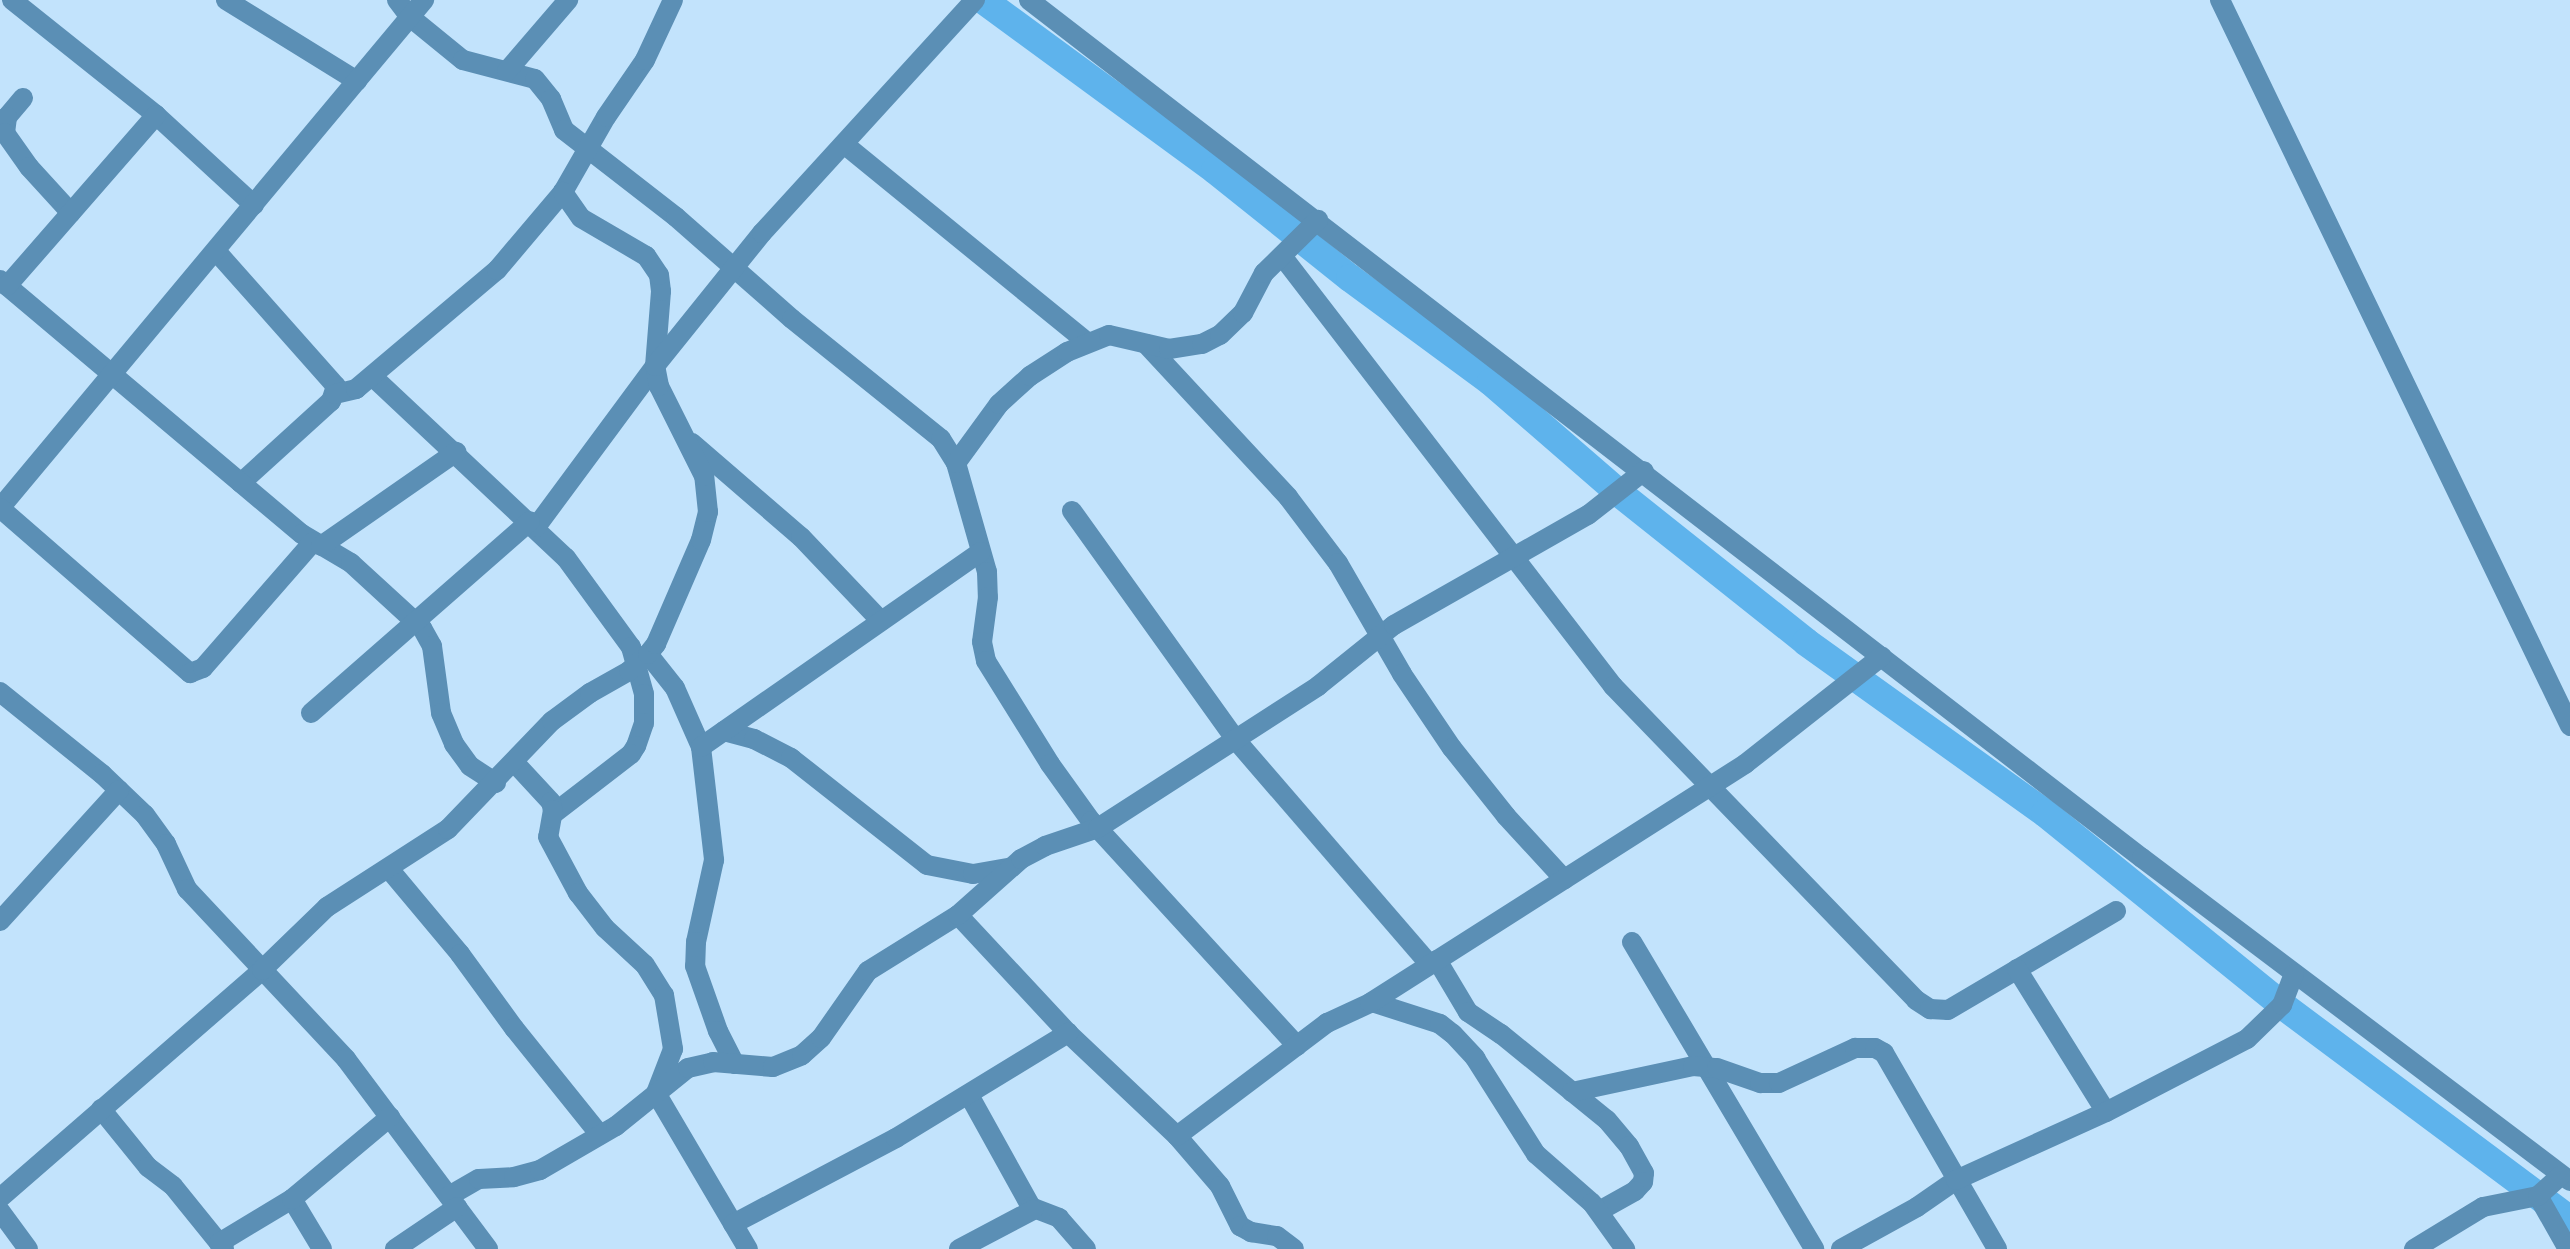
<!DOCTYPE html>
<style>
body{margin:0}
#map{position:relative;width:2570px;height:1249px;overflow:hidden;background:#c2e3fc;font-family:"PT Sans",sans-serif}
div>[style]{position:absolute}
.river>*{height:28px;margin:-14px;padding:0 14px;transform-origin:14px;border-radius:14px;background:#5eb3ec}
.minor>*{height:20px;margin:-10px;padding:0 10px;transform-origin:10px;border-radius:10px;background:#5b8fb5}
span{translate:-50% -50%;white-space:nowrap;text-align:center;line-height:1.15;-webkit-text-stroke:8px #fff;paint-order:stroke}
</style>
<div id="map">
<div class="river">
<div style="left:983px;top:0;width:288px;rotate:36.2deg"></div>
<div style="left:1215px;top:170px;width:173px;rotate:38.7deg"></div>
<div style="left:1350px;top:278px;width:175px;rotate:36.4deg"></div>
<div style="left:1491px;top:382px;width:169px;rotate:40.9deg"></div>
<div style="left:1619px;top:493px;width:239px;rotate:38.5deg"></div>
<div style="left:1806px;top:642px;width:294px;rotate:35.6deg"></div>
<div style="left:2045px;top:813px;width:305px;rotate:39deg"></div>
<div style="left:2282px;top:1005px;width:359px;rotate:36.7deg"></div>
</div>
<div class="minor">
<div style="left:12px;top:0;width:184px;rotate:38.6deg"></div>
<div style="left:156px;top:115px;width:133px;rotate:42.6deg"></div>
<div style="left:226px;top:0;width:154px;rotate:31.7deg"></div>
<div style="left:397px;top:0;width:21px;rotate:53deg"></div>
<div style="left:410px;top:17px;width:68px;rotate:39.1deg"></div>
<div style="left:463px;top:60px;width:74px;rotate:14.8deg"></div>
<div style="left:535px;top:79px;width:26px;rotate:51deg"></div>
<div style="left:551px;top:99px;width:34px;rotate:67deg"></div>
<div style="left:564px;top:130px;width:142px;rotate:37.8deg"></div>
<div style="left:676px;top:217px;width:154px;rotate:41.3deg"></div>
<div style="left:792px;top:319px;width:191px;rotate:38.8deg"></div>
<div style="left:941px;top:439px;width:28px;rotate:58deg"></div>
<div style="left:956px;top:463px;width:113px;rotate:74.1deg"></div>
<div style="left:987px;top:572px;width:25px;rotate:88deg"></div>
<div style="left:988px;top:597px;width:45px;rotate:97.6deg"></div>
<div style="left:982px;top:642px;width:19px;rotate:78deg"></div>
<div style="left:986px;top:661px;width:121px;rotate:58.1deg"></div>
<div style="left:1050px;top:764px;width:70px;rotate:54.3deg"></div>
<div style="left:1091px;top:821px;width:305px;rotate:47.5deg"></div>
<div style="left:1029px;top:0;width:1405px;rotate:37.63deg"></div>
<div style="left:2142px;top:858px;width:536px;rotate:37.04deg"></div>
<div style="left:2220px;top:0;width:806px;rotate:64.26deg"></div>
<div style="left:507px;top:71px;width:94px;rotate:-49.3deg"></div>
<div style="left:23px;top:98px;width:25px;rotate:130deg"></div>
<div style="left:7px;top:117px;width:16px;rotate:97deg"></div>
<div style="left:5px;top:133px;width:42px;rotate:54.8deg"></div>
<div style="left:29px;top:167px;width:62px;rotate:47.6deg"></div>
<div style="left:844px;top:144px;width:313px;rotate:39.2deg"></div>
<div style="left:216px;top:251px;width:181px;rotate:48.4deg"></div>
<div style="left:336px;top:386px;width:16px;rotate:108deg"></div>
<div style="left:331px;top:401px;width:122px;rotate:137.7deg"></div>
<div style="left:1282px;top:256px;width:543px;rotate:52.41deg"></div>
<div style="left:1613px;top:686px;width:436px;rotate:46deg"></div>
<div style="left:1916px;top:1000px;width:17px;rotate:33deg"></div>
<div style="left:1930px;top:1009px;width:18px;rotate:3deg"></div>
<div style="left:1948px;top:1010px;width:195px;rotate:-30.5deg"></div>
<div style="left:0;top:280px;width:395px;rotate:40.1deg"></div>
<div style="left:302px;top:534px;width:57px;rotate:30.6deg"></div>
<div style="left:351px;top:563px;width:96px;rotate:42.5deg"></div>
<div style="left:422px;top:628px;width:21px;rotate:61deg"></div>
<div style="left:432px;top:646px;width:68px;rotate:82.3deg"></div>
<div style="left:441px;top:713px;width:34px;rotate:67deg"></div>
<div style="left:454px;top:744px;width:27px;rotate:54deg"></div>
<div style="left:470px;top:766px;width:31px;rotate:33deg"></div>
<div style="left:7px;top:286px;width:227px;rotate:-48.9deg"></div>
<div style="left:1146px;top:344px;width:209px;rotate:47.1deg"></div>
<div style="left:1288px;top:497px;width:83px;rotate:52.9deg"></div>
<div style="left:1338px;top:563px;width:128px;rotate:60deg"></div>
<div style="left:1402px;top:674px;width:89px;rotate:56deg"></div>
<div style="left:1452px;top:748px;width:87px;rotate:51.5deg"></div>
<div style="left:1506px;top:816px;width:86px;rotate:47.4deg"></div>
<div style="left:372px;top:376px;width:266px;rotate:43.2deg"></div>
<div style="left:566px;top:558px;width:110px;rotate:53.9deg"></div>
<div style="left:631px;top:647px;width:49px;rotate:74.5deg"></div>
<div style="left:644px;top:694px;width:29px;rotate:90deg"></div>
<div style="left:644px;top:723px;width:24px;rotate:109deg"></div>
<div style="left:636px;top:746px;width:9px;rotate:122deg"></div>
<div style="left:631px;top:754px;width:98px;rotate:142.4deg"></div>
<div style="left:335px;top:394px;width:22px;rotate:-13deg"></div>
<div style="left:356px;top:389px;width:185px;rotate:-40.2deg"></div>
<div style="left:497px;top:270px;width:102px;rotate:-49.8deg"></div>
<div style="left:563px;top:192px;width:86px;rotate:-60.2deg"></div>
<div style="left:606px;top:117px;width:69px;rotate:-55.6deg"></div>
<div style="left:645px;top:60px;width:66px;rotate:-65deg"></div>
<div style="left:692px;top:443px;width:144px;rotate:40.8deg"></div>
<div style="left:801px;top:537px;width:116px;rotate:46.4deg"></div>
<div style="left:956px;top:463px;width:73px;rotate:-53.9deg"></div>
<div style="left:999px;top:404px;width:42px;rotate:-42.1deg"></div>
<div style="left:1030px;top:376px;width:44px;rotate:-33deg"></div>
<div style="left:1067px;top:352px;width:45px;rotate:-22deg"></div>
<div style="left:1109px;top:335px;width:62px;rotate:13.1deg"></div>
<div style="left:1169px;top:349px;width:33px;rotate:-9deg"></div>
<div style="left:1202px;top:344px;width:20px;rotate:-27deg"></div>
<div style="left:1220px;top:335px;width:32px;rotate:-44deg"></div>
<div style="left:1243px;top:313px;width:45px;rotate:-62.3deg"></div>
<div style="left:1264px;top:273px;width:76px;rotate:-44.5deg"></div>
<div style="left:0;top:508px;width:662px;rotate:-50.15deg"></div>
<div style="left:0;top:508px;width:252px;rotate:41deg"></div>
<div style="left:190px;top:673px;width:14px;rotate:-21deg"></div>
<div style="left:203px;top:668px;width:167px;rotate:-48.9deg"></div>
<div style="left:1072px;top:511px;width:280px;rotate:54.4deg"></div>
<div style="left:1235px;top:739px;width:298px;rotate:49.2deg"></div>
<div style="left:536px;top:527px;width:200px;rotate:-53.5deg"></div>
<div style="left:655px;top:366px;width:75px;rotate:-85.4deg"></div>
<div style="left:661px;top:291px;width:16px;rotate:-97deg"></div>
<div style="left:659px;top:275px;width:23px;rotate:-124deg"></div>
<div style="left:646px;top:256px;width:75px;rotate:-149.7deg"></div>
<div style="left:581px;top:218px;width:32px;rotate:-125deg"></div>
<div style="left:321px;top:546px;width:165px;rotate:-34.8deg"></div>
<div style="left:648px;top:654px;width:43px;rotate:51.5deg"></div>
<div style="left:675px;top:688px;width:64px;rotate:66.2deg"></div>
<div style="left:701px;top:747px;width:114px;rotate:83.4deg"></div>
<div style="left:714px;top:860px;width:84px;rotate:102.4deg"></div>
<div style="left:696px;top:942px;width:24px;rotate:92deg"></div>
<div style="left:695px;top:966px;width:69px;rotate:70.5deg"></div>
<div style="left:718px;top:1031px;width:37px;rotate:63deg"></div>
<div style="left:0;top:692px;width:131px;rotate:38.8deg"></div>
<div style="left:102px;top:774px;width:59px;rotate:43.6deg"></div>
<div style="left:145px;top:815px;width:36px;rotate:54deg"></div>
<div style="left:166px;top:844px;width:50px;rotate:65deg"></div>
<div style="left:187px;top:889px;width:233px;rotate:46.9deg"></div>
<div style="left:346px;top:1059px;width:237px;rotate:53.2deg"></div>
<div style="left:311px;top:713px;width:291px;rotate:-41.2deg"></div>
<div style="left:724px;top:731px;width:31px;rotate:15deg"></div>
<div style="left:754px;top:739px;width:42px;rotate:27.2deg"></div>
<div style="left:791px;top:758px;width:173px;rotate:38.2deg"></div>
<div style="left:927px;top:865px;width:47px;rotate:11.1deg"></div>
<div style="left:973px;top:874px;width:39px;rotate:-10deg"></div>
<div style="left:701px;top:747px;width:341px;rotate:-34.9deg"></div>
<div style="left:514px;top:762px;width:54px;rotate:47.2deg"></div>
<div style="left:551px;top:802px;width:8px;rotate:76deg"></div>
<div style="left:553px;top:810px;width:27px;rotate:100deg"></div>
<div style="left:548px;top:837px;width:64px;rotate:61.8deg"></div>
<div style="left:578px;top:893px;width:44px;rotate:52.4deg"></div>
<div style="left:605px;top:928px;width:54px;rotate:42.8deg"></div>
<div style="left:645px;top:965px;width:36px;rotate:58deg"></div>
<div style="left:664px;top:995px;width:55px;rotate:80.5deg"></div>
<div style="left:673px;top:1049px;width:47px;rotate:111.1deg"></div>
<div style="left:656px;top:1093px;width:181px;rotate:59.5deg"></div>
<div style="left:389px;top:869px;width:111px;rotate:50.1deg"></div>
<div style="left:460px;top:954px;width:92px;rotate:53.9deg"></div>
<div style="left:514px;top:1028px;width:137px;rotate:51.2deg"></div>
<div style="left:958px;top:915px;width:161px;rotate:47deg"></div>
<div style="left:1068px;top:1033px;width:150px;rotate:43.4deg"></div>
<div style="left:1177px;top:1136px;width:66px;rotate:49.3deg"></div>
<div style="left:1220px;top:1186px;width:45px;rotate:63.4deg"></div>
<div style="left:1240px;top:1226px;width:13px;rotate:29deg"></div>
<div style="left:1251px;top:1232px;width:26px;rotate:9deg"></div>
<div style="left:1277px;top:1236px;width:21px;rotate:37deg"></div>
<div style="left:0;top:921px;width:177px;rotate:-47.7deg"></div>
<div style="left:1632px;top:942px;width:357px;rotate:59.3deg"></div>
<div style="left:1437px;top:960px;width:61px;rotate:59.2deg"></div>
<div style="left:1468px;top:1012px;width:40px;rotate:34deg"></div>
<div style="left:1501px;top:1034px;width:136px;rotate:39.1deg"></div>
<div style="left:1607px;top:1120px;width:34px;rotate:50deg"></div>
<div style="left:1629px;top:1146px;width:31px;rotate:61deg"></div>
<div style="left:1644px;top:1173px;width:9px;rotate:96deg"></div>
<div style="left:1643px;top:1182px;width:12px;rotate:132deg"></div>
<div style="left:1635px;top:1191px;width:41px;rotate:150.9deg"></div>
<div style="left:2017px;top:969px;width:168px;rotate:58.1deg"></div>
<div style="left:1372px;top:1002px;width:71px;rotate:17.9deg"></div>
<div style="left:1440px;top:1024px;width:16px;rotate:38deg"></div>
<div style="left:1453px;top:1034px;width:33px;rotate:47deg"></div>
<div style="left:1475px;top:1058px;width:114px;rotate:57.6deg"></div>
<div style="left:1536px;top:1154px;width:74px;rotate:41.2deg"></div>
<div style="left:1592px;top:1203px;width:57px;rotate:54.3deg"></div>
<div style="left:1572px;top:1092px;width:124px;rotate:-12.1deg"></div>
<div style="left:1693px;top:1066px;width:24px;rotate:5deg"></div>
<div style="left:1717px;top:1068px;width:46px;rotate:19.2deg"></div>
<div style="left:1760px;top:1083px;width:19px"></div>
<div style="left:1779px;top:1083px;width:84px;rotate:-24.7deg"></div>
<div style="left:1855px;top:1048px;width:20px"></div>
<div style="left:1875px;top:1048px;width:10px;rotate:29deg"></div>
<div style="left:1884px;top:1053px;width:226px;rotate:60deg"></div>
<div style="left:969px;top:1095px;width:128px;rotate:61deg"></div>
<div style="left:1031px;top:1207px;width:30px;rotate:21deg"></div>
<div style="left:1059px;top:1218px;width:41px;rotate:48.9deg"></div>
<div style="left:101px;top:1109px;width:75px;rotate:51deg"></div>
<div style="left:148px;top:1167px;width:31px;rotate:37deg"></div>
<div style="left:173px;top:1186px;width:81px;rotate:51deg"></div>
<div style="left:1177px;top:1136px;width:188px;rotate:-37deg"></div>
<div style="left:1327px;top:1023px;width:47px;rotate:-24.9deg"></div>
<div style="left:1370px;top:1003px;width:445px;rotate:-32.5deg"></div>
<div style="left:1745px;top:764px;width:174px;rotate:-38.2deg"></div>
<div style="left:449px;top:1196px;width:34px;rotate:-30deg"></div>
<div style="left:479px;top:1179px;width:35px;rotate:-3deg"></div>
<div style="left:514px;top:1177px;width:27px;rotate:-15deg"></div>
<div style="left:540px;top:1170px;width:88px;rotate:-30.1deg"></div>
<div style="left:616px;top:1126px;width:92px;rotate:-38.9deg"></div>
<div style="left:688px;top:1068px;width:26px;rotate:-13deg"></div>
<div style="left:713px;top:1062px;width:60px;rotate:4.8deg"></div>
<div style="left:773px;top:1067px;width:31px;rotate:-22deg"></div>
<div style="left:802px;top:1055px;width:25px;rotate:-42deg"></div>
<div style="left:821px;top:1038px;width:82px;rotate:-55deg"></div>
<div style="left:868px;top:971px;width:106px;rotate:-31.9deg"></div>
<div style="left:958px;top:915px;width:84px;rotate:-41.6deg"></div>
<div style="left:1021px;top:859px;width:27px;rotate:-28deg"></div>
<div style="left:1045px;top:846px;width:56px;rotate:-18.8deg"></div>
<div style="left:1098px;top:828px;width:262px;rotate:-32.8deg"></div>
<div style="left:1318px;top:686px;width:97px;rotate:-38.8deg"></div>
<div style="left:1394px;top:625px;width:223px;rotate:-29.6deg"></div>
<div style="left:1588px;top:515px;width:71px;rotate:-38.2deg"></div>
<div style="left:2538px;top:1196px;width:61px;rotate:60.5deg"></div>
<div style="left:0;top:1198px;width:347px;rotate:-41deg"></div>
<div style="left:262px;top:970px;width:91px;rotate:-44.1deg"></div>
<div style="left:327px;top:907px;width:144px;rotate:-32.8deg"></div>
<div style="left:448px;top:829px;width:150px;rotate:-46.1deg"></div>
<div style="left:552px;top:721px;width:47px;rotate:-36.4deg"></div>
<div style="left:590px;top:693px;width:45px;rotate:-29.4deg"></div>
<div style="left:629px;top:671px;width:25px;rotate:-42deg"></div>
<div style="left:648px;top:654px;width:13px;rotate:-51deg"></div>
<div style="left:656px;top:644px;width:113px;rotate:-66.6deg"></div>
<div style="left:701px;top:540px;width:29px;rotate:-76deg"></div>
<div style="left:708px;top:512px;width:36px;rotate:-96deg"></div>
<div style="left:704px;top:476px;width:101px;rotate:-116.6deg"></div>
<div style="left:659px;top:386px;width:20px;rotate:-101deg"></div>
<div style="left:655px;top:366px;width:171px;rotate:-51.2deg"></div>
<div style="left:762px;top:233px;width:316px;rotate:-47.6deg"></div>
<div style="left:292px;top:1199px;width:58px;rotate:59deg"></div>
<div style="left:0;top:1211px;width:47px;rotate:53.6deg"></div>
<div style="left:733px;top:1224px;width:184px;rotate:-27.8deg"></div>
<div style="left:896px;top:1138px;width:202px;rotate:-31.4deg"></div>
<div style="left:219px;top:1243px;width:85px;rotate:-31.1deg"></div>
<div style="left:292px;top:1199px;width:128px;rotate:-39.9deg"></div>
<div style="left:395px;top:1249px;width:75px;rotate:-34.1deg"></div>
<div style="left:959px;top:1249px;width:84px;rotate:-27.8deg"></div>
<div style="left:1841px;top:1249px;width:87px;rotate:-28.9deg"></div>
<div style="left:1917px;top:1207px;width:47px;rotate:-34.7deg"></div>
<div style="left:1956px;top:1180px;width:165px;rotate:-24.4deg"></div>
<div style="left:2106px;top:1112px;width:159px;rotate:-27.4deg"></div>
<div style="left:2247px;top:1039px;width:49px;rotate:-44.2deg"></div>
<div style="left:2282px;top:1005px;width:33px;rotate:-69deg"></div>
<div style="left:2414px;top:1249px;width:81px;rotate:-31.3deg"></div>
<div style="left:2483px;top:1207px;width:56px;rotate:-11.3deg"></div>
<div style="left:2538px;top:1196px;width:31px;rotate:-42deg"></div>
</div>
</div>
